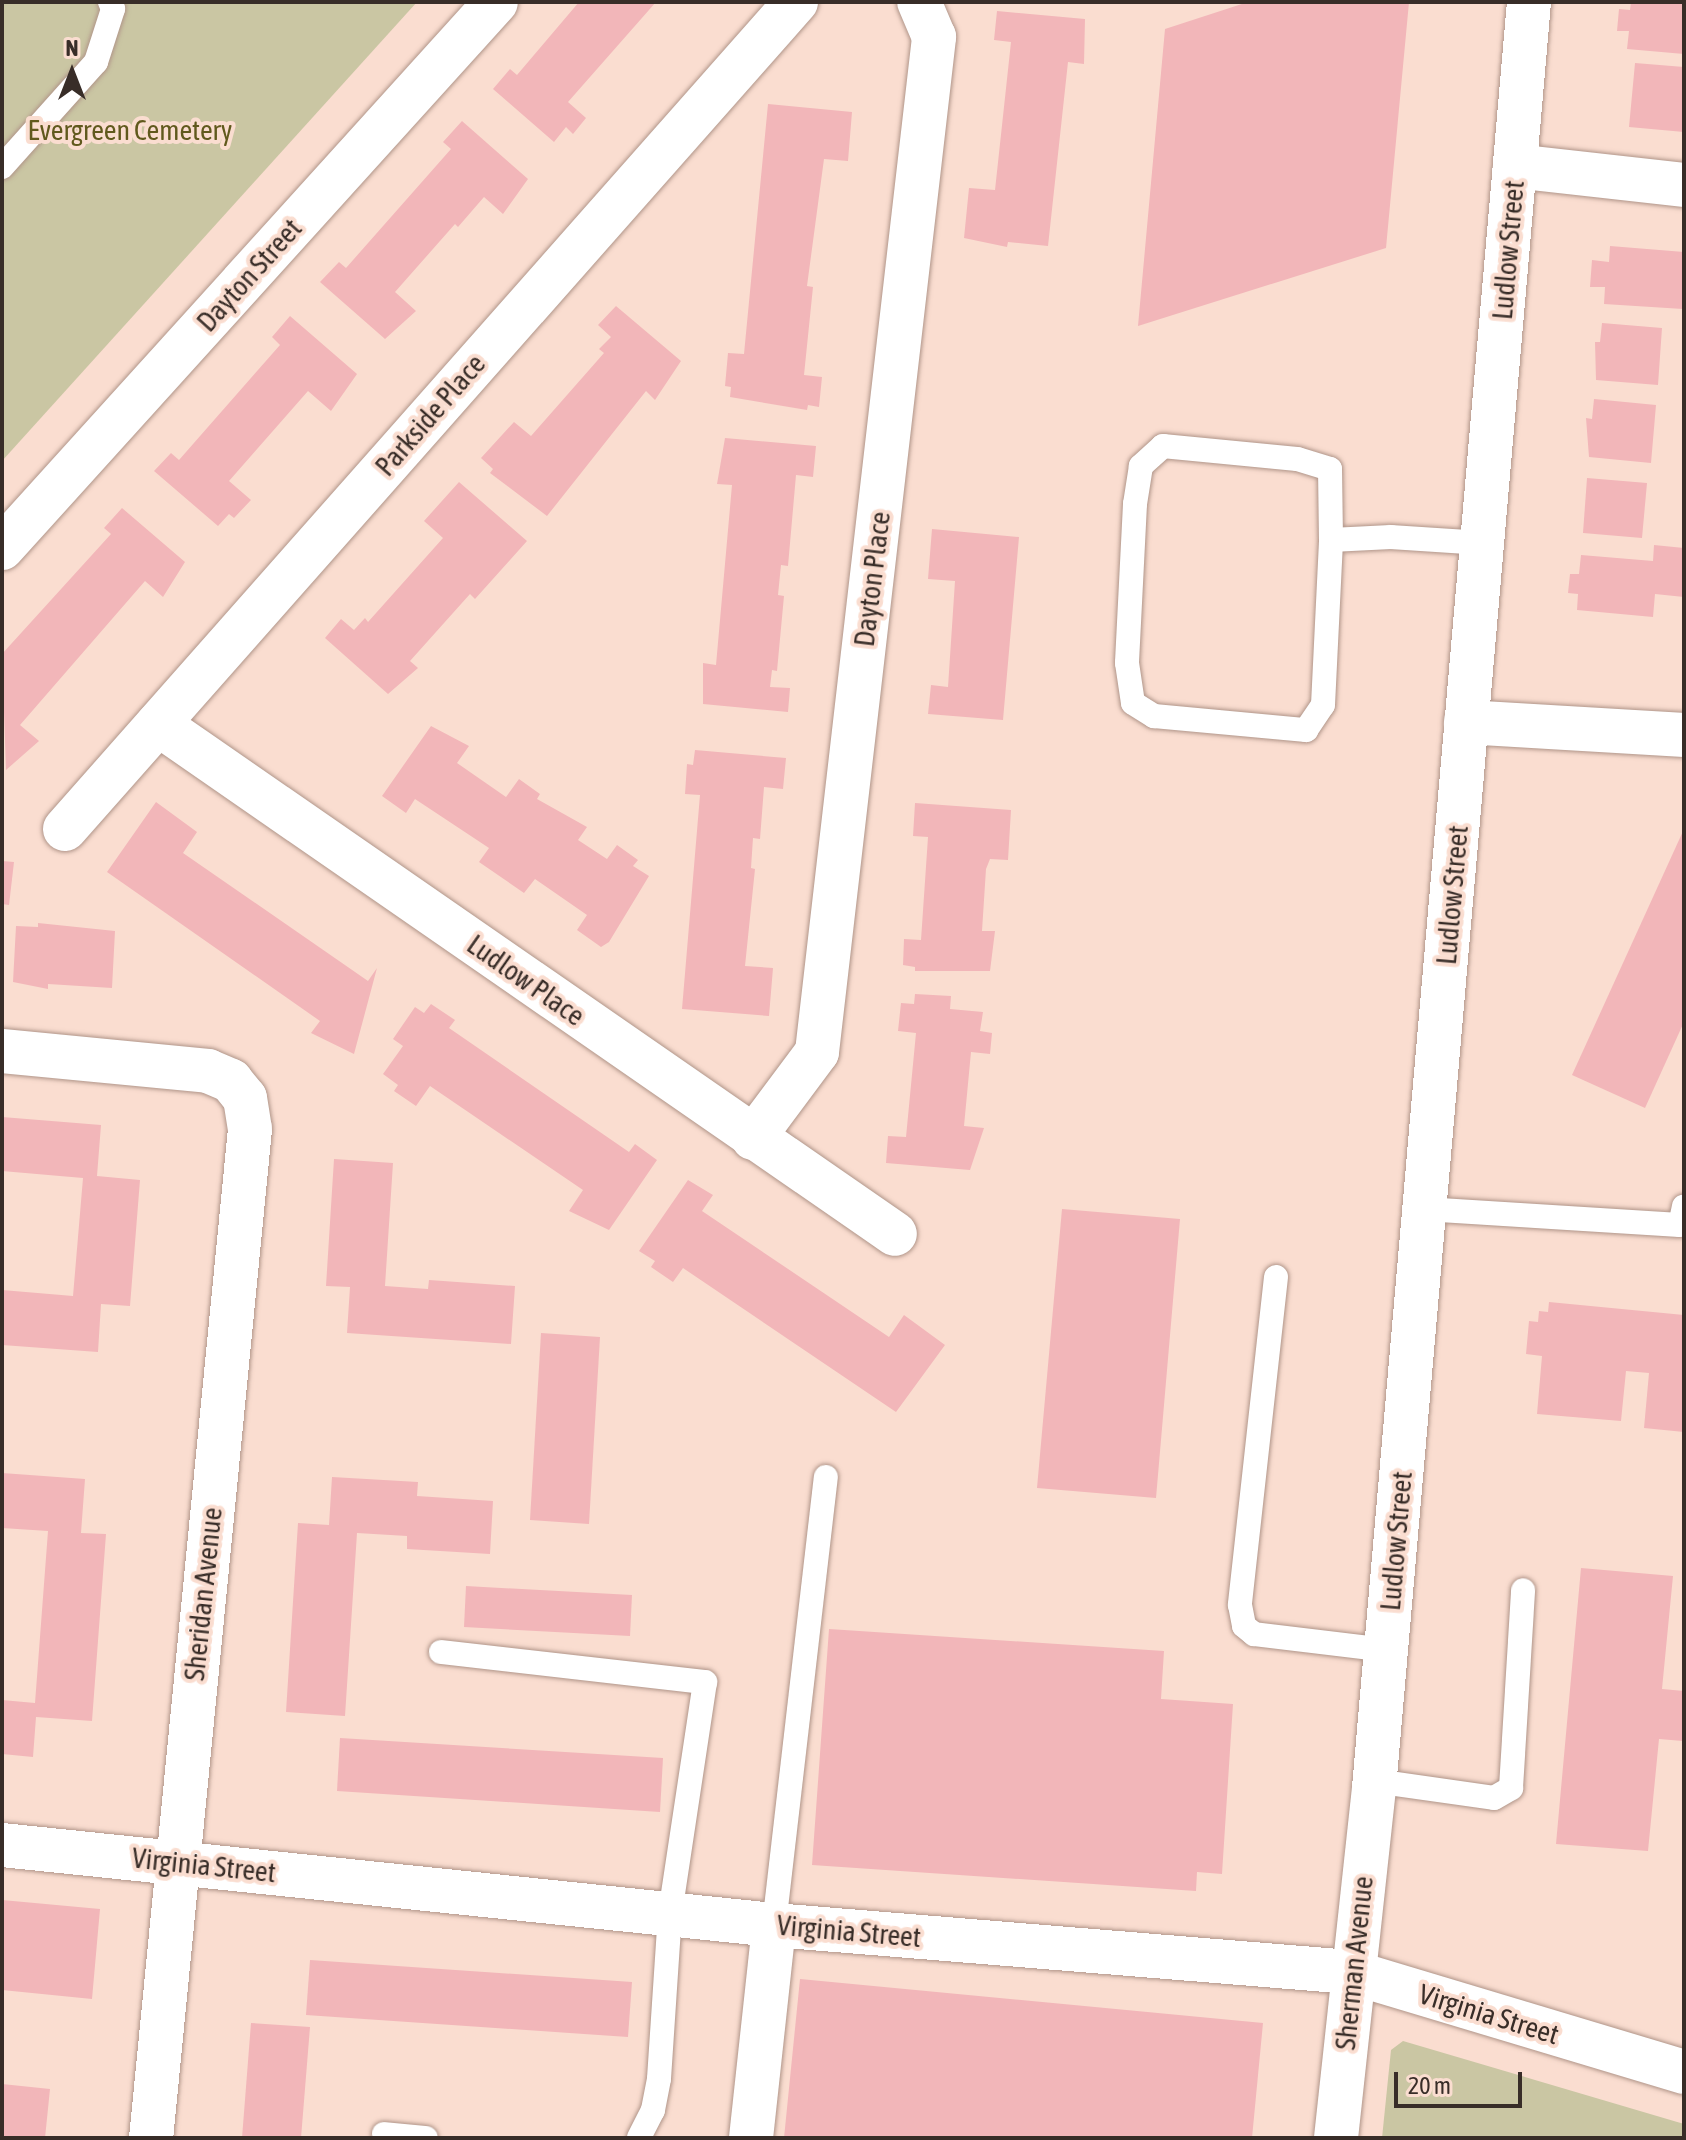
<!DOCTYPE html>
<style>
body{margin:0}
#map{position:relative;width:1686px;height:2140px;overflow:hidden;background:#faddd0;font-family:"Asap Condensed",sans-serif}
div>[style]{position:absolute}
.green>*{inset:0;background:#cac6a3}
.building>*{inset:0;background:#f2b6b9}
.roads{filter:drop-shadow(0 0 2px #b09589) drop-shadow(0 0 2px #b09589)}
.service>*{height:24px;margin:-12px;padding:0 12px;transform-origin:12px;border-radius:12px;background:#fff}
.minor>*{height:44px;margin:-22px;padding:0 22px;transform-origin:22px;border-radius:22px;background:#fff}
span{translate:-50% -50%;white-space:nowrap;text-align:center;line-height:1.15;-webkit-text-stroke:8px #faddd0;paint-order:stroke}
.park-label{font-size:28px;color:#60591d}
.street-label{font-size:28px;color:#382d28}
.frame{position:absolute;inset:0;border:4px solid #382d28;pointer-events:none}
.north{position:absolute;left:32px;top:32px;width:80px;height:80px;-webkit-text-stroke:6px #faddd0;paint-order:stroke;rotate:0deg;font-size:22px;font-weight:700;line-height:32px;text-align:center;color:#382d28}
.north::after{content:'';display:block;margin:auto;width:28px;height:36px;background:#382d28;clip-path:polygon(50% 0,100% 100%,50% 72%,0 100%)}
.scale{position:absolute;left:1394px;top:2072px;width:128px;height:36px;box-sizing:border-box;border:4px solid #382d28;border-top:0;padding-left:10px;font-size:24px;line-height:28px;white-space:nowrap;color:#382d28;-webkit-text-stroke:6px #faddd0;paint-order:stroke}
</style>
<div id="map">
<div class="green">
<div style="clip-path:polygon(2px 2px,417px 2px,2px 461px)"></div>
<div style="clip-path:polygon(1403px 2041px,1684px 2124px,1684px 2138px,1382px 2138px,1391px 2050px)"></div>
</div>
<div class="building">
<div style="clip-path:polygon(579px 2px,656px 2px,568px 102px,586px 118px,573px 134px,566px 127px,554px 142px,493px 89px,510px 69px,517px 75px)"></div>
<div style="clip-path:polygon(1248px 2px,1409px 2px,1386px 248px,1138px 326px,1165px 29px)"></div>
<div style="clip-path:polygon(1631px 2px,1684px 2px,1684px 54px,1627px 49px,1629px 31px,1617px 31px,1619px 9px,1630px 10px)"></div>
<div style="clip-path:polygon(997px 11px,1085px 19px,1084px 64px,1068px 62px,1048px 246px,1008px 242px,1007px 247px,964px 238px,969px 188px,995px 190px,1011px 42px,994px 40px)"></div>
<div style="clip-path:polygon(1635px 63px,1684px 67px,1684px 132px,1629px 127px)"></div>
<div style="clip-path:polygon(768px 104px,852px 112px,848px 161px,824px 159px,807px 286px,813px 287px,804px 375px,822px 377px,819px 407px,808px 405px,807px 410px,730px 397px,731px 387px,725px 386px,728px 353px,744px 354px)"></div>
<div style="clip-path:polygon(462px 121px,528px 179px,503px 214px,484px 197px,458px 227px,455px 224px,395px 292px,416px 311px,385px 339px,320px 282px,339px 262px,346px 268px,451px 149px,443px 142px)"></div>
<div style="clip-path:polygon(1610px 246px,1684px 252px,1683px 309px,1604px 304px,1605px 287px,1590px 287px,1592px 260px,1609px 262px)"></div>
<div style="clip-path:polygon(616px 306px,681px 361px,655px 400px,646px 391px,547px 516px,490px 473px,493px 469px,481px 458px,514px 422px,531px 436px,604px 353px,599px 349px,611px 337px,598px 325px)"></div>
<div style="clip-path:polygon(290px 316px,357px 374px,331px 411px,308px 391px,229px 481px,251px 500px,234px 518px,229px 514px,218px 526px,154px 471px,171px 453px,179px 460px,280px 345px,272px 337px)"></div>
<div style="clip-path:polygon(1602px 323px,1662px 328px,1658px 385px,1596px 380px,1595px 342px,1600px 342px)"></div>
<div style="clip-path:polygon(1594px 399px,1656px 405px,1651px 463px,1589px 457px,1586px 418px,1592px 419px)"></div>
<div style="clip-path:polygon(725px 438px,816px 446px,813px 477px,796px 475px,788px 566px,781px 565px,778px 595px,784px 596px,777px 671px,772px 670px,770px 687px,790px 688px,788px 712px,703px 704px,703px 663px,716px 665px,732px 485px,717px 484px)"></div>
<div style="clip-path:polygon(1587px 478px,1647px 483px,1642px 538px,1583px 533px)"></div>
<div style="clip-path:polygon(459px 482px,527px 541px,475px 599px,470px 594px,410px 661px,418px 668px,388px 694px,325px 638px,341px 619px,354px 630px,365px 618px,368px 622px,443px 538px,424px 521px)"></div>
<div style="clip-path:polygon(122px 508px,185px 562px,163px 597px,145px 581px,20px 725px,39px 741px,6px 770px,2px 654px,111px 534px,104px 528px)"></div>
<div style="clip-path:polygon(932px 529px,1019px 537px,1003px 720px,928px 714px,931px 685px,948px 687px,955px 581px,928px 579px)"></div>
<div style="clip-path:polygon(1654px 545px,1684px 548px,1684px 597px,1655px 594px,1653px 617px,1577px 610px,1578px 594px,1568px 593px,1570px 574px,1579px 574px,1581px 555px,1653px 561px)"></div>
<div style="clip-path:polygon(431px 726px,469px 746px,457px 763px,506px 797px,519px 779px,540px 794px,537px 799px,587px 827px,578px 840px,607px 859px,617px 845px,638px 860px,633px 866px,649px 876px,609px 942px,601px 947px,577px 930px,587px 915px,535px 879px,524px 893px,479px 862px,489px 848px,415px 799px,406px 813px,382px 796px)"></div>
<div style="clip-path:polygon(695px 750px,786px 758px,783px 789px,764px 787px,760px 839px,753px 838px,751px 868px,755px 869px,745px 966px,773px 968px,769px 1016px,682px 1009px,700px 795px,685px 794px,687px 764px,693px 765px)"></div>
<div style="clip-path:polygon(156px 802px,197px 832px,183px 853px,368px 981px,377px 968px,354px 1054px,311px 1033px,320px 1021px,107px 872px)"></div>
<div style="clip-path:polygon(915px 803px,1011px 810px,1008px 860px,990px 859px,986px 869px,982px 931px,995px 931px,990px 971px,915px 971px,915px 967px,903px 965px,904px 939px,921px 940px,928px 837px,913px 836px)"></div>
<div style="clip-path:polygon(1684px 829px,1684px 1022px,1645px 1108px,1572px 1075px)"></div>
<div style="clip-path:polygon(2px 861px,14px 862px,9px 905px,2px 904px)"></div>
<div style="clip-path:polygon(38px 923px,115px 931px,112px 988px,48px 984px,48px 989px,13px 982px,16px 926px,38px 927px)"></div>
<div style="clip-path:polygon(915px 994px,951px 996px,950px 1009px,983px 1012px,980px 1031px,992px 1033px,990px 1054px,971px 1052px,964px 1126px,984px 1128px,970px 1170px,886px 1163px,888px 1136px,906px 1137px,916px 1033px,898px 1031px,901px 1003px,914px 1004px)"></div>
<div style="clip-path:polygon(431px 1004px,455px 1020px,449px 1028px,629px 1152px,635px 1144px,657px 1160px,609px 1230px,569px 1211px,583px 1190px,430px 1086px,416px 1106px,394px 1091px,398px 1085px,383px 1074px,403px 1046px,393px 1039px,415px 1007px,424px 1013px)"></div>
<div style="clip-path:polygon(2px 1117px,101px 1125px,97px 1176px,140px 1180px,130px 1306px,101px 1304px,98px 1352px,2px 1345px,2px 1290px,73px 1296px,83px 1178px,2px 1171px)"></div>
<div style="clip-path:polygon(334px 1159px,393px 1163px,385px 1286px,428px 1289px,429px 1280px,515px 1286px,511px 1344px,347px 1333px,350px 1287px,326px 1286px)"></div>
<div style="clip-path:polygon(688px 1180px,713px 1195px,702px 1211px,889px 1337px,904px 1315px,945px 1345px,896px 1412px,683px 1268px,673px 1282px,651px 1267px,655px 1261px,639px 1251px)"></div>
<div style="clip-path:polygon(1062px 1209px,1180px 1219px,1156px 1498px,1037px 1488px)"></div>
<div style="clip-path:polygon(1549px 1302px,1684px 1315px,1684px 1432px,1644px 1428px,1649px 1373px,1626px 1371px,1621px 1421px,1537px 1414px,1542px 1356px,1526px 1354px,1529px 1321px,1538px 1322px,1539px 1311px,1548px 1312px)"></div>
<div style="clip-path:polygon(541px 1333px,600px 1337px,589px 1524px,530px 1520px)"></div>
<div style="clip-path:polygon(2px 1473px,85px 1479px,81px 1533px,106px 1534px,92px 1721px,36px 1717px,33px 1757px,2px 1754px,2px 1700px,35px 1703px,48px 1531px,2px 1528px)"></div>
<div style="clip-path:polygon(332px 1477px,418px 1482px,417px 1496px,493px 1501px,490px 1554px,407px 1549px,407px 1536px,357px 1533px,345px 1716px,286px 1712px,298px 1523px,329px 1525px)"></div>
<div style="clip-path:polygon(1581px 1568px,1673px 1576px,1662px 1689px,1684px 1691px,1684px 1729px,1683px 1741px,1659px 1739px,1648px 1851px,1556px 1844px)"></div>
<div style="clip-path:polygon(466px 1586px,632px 1595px,630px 1636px,464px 1627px)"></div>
<div style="clip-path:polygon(829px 1629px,1164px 1651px,1161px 1699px,1233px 1704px,1222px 1874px,1197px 1872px,1196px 1891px,812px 1865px)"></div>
<div style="clip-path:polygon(340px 1738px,663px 1758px,660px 1812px,337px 1791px)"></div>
<div style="clip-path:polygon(2px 1900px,100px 1909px,92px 1999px,2px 1990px)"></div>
<div style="clip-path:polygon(310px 1960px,632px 1982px,628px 2037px,306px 2015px)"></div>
<div style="clip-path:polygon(800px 1979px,1263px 2023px,1252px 2138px,784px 2138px)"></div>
<div style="clip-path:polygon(251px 2023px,310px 2027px,301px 2138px,242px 2138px)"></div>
<div style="clip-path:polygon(2px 2084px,50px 2089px,45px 2138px,2px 2136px)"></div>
</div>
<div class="roads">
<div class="service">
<div style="left:2px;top:167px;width:141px;rotate:-48.2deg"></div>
<div style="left:96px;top:62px;width:56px;rotate:-72.2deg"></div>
<div style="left:113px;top:9px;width:8px;rotate:-113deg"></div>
<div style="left:1331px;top:540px;width:71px;rotate:-90.8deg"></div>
<div style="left:1330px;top:469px;width:34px;rotate:-163deg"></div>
<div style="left:1297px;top:459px;width:135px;rotate:-174.5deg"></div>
<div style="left:1163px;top:446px;width:30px;rotate:138deg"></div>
<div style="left:1141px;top:466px;width:38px;rotate:99deg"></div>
<div style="left:1135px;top:504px;width:159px;rotate:92.9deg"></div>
<div style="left:1127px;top:663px;width:40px;rotate:81.5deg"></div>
<div style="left:1133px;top:703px;width:25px;rotate:32deg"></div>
<div style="left:1154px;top:716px;width:153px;rotate:5.3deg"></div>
<div style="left:1306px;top:730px;width:30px;rotate:-56deg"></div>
<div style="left:1323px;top:705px;width:165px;rotate:-87.2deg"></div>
<div style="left:1331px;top:540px;width:60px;rotate:-2.9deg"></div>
<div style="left:1391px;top:537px;width:91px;rotate:3.8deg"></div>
<div style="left:1424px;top:1209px;width:256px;rotate:3.6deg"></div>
<div style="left:1680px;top:1225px;width:19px;rotate:-78deg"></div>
<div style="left:1276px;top:1277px;width:330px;rotate:96.3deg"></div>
<div style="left:1240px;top:1605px;width:21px;rotate:79deg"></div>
<div style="left:1244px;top:1626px;width:13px;rotate:39deg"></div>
<div style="left:1254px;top:1634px;width:133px;rotate:6.9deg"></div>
<div style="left:441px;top:1652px;width:266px;rotate:6.5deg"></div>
<div style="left:705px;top:1682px;width:234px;rotate:98.6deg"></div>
<div style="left:670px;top:1913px;width:166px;rotate:93.8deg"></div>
<div style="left:659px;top:2079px;width:32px;rotate:101deg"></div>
<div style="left:653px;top:2110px;width:31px;rotate:117deg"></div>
<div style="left:1375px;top:1781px;width:120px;rotate:8.1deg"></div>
<div style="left:1494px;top:1798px;width:20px;rotate:-30deg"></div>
<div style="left:1511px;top:1788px;width:198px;rotate:-86.5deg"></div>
<div style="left:774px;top:1925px;width:451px;rotate:-83.4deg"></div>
<div style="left:384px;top:2134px;width:42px;rotate:5.4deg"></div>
</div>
<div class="minor">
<div style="left:1515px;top:166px;width:170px;rotate:6.4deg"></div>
<div style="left:2px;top:548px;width:736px;rotate:-47.86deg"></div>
<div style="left:1466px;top:722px;width:218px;rotate:3.4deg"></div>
<div style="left:158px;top:724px;width:896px;rotate:34.68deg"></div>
<div style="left:65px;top:829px;width:1104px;rotate:-48.53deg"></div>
<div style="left:2px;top:1051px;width:207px;rotate:5.5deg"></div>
<div style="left:208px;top:1071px;width:25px;rotate:23deg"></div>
<div style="left:231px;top:1081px;width:22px;rotate:51deg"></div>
<div style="left:245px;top:1098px;width:31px;rotate:81deg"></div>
<div style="left:250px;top:1129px;width:1014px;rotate:95.6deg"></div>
<div style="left:753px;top:1138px;width:107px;rotate:-53.3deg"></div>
<div style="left:817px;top:1052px;width:1022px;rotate:-83.42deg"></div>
<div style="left:934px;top:37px;width:38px;rotate:-113deg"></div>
<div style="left:2px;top:1845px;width:776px;rotate:5.92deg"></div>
<div style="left:774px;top:1925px;width:579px;rotate:4.66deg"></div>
<div style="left:1351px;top:1972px;width:348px;rotate:16.7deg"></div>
<div style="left:751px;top:2138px;width:214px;rotate:-83.8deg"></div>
<div style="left:1336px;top:2138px;width:352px;rotate:-83.8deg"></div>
<div style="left:1374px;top:1788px;width:1793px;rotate:-85.04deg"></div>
</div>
</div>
<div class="park-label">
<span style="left:130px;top:130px">Evergreen Cemetery</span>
</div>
<div class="street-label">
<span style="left:1508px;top:250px;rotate:-85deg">Ludlow Street</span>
<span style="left:249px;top:275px;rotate:-48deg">Dayton Street</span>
<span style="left:430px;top:415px;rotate:-49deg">Parkside Place</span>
<span style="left:872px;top:579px;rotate:-83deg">Dayton Place</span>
<span style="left:1452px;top:895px;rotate:-85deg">Ludlow Street</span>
<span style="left:526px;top:980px;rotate:35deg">Ludlow Place</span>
<span style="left:1396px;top:1541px;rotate:-85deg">Ludlow Street</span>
<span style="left:203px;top:1594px;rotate:-84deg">Sheridan Avenue</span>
<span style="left:204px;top:1865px;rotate:6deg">Virginia Street</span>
<span style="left:849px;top:1931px;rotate:5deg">Virginia Street</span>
<span style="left:1354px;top:1963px;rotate:-84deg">Sherman Avenue</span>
<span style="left:1489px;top:2014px;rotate:17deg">Virginia Street</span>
</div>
<div class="frame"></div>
<div class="north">N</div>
<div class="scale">20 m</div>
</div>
